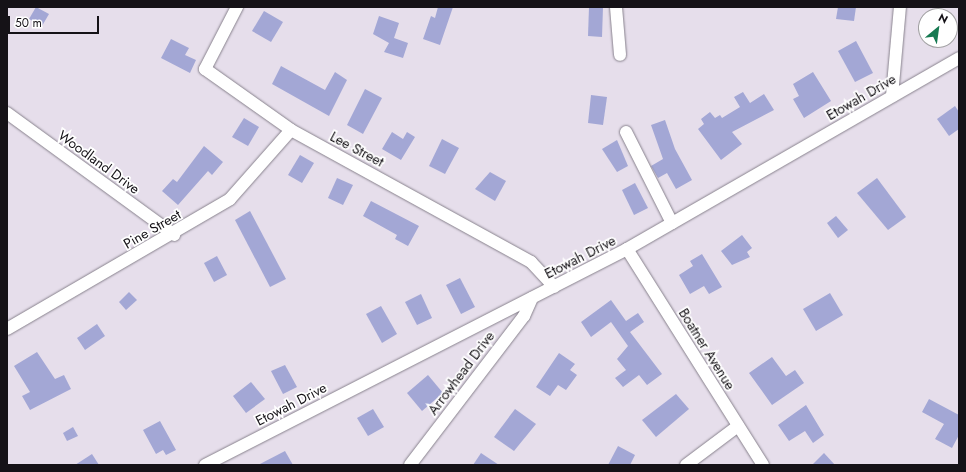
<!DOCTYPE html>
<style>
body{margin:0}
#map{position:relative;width:966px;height:472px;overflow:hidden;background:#e6deeb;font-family:Jost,sans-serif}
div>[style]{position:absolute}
.building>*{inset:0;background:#a3a7d5}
.roads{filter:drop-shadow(0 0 1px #88828d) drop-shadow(0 0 1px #88828d)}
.minor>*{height:12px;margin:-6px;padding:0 6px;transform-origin:6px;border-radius:6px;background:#fff}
span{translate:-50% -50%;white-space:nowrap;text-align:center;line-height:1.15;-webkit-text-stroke:3.5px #fff;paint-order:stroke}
.street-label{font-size:14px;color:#151217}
.frame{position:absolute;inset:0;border:8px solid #151217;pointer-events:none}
.north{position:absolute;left:918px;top:8px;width:40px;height:40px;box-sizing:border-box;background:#fff;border:1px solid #a1a0a2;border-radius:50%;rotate:29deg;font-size:11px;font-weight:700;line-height:16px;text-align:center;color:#151217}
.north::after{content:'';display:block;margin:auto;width:14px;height:18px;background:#177a52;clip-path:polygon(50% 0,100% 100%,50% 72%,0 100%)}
.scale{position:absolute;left:8px;top:16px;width:91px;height:18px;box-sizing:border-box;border:2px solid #151217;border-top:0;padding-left:5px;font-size:12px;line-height:14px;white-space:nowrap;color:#151217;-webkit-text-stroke:3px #fff;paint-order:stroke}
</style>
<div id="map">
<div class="building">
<div style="clip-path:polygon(36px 7px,49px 14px,42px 26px,29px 19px)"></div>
<div style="clip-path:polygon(438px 7px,453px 7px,440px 45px,423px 39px,431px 16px,435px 18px)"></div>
<div style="clip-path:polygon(589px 7px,603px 7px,602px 37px,588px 36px)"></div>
<div style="clip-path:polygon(838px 7px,856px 7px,854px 21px,836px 19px)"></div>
<div style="clip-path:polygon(264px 11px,283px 22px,271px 42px,252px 31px)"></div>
<div style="clip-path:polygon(379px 16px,399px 23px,394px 38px,408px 43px,403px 58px,384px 52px,389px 43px,373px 34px)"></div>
<div style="clip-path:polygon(171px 39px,189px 48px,185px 55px,196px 60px,190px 73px,161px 58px)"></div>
<div style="clip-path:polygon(856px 41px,873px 73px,855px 82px,838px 51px)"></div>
<div style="clip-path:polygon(281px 66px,325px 90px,335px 72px,347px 80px,329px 116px,272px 84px)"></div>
<div style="clip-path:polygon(813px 72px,831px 101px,804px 118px,793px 99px,799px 96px,793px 84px)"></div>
<div style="clip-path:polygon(365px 89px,382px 98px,363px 134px,347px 125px)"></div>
<div style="clip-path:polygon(743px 92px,750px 103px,764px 94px,774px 110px,732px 132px,742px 144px,721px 160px,698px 129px,704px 124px,701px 119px,710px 112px,715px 118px,720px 115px,722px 118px,740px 107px,734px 97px)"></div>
<div style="clip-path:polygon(591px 95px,607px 97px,603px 125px,588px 123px)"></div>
<div style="clip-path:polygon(955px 106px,959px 112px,959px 129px,949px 136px,937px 119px)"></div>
<div style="clip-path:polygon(244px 118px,259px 127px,248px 146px,232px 137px)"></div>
<div style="clip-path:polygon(665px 120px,675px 149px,692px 180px,676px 189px,667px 173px,658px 178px,651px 166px,663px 159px,651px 125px)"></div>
<div style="clip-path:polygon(392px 132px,403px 139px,407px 132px,415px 137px,401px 160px,382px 149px)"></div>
<div style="clip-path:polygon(442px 139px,459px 148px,445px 174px,429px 166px)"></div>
<div style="clip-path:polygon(617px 140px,628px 166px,617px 172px,602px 149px)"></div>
<div style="clip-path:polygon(204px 146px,223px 162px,212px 175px,208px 171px,178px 205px,162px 191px,173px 179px,177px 182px)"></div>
<div style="clip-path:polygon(300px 155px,314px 163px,302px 183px,288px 175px)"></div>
<div style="clip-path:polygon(490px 172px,506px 181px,495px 201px,475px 189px)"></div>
<div style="clip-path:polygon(337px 178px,353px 185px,343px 205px,328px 198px)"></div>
<div style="clip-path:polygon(877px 178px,906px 217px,888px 230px,857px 193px)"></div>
<div style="clip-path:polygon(635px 183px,648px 208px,634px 215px,622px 190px)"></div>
<div style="clip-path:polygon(371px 201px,419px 226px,408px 246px,395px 239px,397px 235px,363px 216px)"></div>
<div style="clip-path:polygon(250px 211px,286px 279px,270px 287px,235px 220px)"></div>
<div style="clip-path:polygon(836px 216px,848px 230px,838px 238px,827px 223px)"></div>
<div style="clip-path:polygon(742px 235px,752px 248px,747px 252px,750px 257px,732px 265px,721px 251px)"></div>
<div style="clip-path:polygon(702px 254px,722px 287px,709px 294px,704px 286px,690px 294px,679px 275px,693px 266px,690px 261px)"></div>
<div style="clip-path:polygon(217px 256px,227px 275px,214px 282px,204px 263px)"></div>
<div style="clip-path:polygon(460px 278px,475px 307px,461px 314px,446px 285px)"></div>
<div style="clip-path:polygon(129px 292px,137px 300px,126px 310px,119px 302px)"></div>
<div style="clip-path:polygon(830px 293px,843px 315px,816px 331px,803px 309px)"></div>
<div style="clip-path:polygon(421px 294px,432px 318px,417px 325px,405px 302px)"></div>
<div style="clip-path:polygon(611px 300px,626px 321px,638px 313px,644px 322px,630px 332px,662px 374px,647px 385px,639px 375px,623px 387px,615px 378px,626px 370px,617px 359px,628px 346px,611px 322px,591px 337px,581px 322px)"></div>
<div style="clip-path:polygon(381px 306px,397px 334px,382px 343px,366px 314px)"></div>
<div style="clip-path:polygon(97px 324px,105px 336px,85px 350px,77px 338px)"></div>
<div style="clip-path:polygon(37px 352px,55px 379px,64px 375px,71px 389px,30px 410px,22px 396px,30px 392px,14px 366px)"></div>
<div style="clip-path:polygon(559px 353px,575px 364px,570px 370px,577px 375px,566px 390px,558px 385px,550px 396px,536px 387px)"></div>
<div style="clip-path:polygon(772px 357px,786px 376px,795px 370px,804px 383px,772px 405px,749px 373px)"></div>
<div style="clip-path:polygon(285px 365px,297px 387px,283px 394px,271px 371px)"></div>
<div style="clip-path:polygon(428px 375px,443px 393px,422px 411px,407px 393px)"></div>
<div style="clip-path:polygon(251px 382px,265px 399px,246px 413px,233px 396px)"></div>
<div style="clip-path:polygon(676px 394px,689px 409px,656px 437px,642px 420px)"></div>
<div style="clip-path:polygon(929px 399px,959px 415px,959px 435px,952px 448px,935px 439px,944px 424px,922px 412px)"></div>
<div style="clip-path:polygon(806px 405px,824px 435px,813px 443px,805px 431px,789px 441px,778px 425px)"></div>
<div style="clip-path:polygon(373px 409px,384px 427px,368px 436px,357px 418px)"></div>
<div style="clip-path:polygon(515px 409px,536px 424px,514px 451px,494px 437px)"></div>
<div style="clip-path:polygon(160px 421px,176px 450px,166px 455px,163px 450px,156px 454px,143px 430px)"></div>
<div style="clip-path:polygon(73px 427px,78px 436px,67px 441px,63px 433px)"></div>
<div style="clip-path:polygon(618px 446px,635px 455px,630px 465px,608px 465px)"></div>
<div style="clip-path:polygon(285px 451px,293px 465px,258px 465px)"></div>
<div style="clip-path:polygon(481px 453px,499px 465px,473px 465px)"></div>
<div style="clip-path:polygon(824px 453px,835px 465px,812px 465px)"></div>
<div style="clip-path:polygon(92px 454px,99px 465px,75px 465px)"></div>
</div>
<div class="roads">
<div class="minor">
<div style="left:237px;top:7px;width:70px;rotate:117.3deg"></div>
<div style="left:205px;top:69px;width:105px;rotate:35.3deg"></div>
<div style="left:291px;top:130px;width:274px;rotate:28.8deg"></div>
<div style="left:531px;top:262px;width:34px;rotate:47deg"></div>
<div style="left:616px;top:7px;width:48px;rotate:85.2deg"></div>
<div style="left:892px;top:96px;width:89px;rotate:-84.9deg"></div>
<div style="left:7px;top:113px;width:207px;rotate:36.1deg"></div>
<div style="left:626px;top:132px;width:102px;rotate:63.2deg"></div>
<div style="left:627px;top:249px;width:255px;rotate:57.8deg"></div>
<div style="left:7px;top:329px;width:258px;rotate:-30.2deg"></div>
<div style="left:230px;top:199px;width:92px;rotate:-48.5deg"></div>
<div style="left:205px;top:465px;width:474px;rotate:-27.1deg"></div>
<div style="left:627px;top:249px;width:383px;rotate:-29.9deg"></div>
<div style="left:410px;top:465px;width:188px;rotate:-52.6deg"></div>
<div style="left:524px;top:316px;width:20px;rotate:-66deg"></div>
<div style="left:686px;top:465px;width:65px;rotate:-36.9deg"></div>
</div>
</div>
<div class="street-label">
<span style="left:861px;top:97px;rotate:-30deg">Etowah Drive</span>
<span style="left:357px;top:149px;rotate:28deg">Lee Street</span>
<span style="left:99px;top:162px;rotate:36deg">Woodland Drive</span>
<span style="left:152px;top:229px;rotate:-30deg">Pine Street</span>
<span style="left:580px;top:257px;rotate:-27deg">Etowah Drive</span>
<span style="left:707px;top:349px;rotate:58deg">Boatner Avenue</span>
<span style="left:461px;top:373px;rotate:-53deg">Arrowhead Drive</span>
<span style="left:291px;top:404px;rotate:-27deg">Etowah Drive</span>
</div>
<div class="frame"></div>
<div class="north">N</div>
<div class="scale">50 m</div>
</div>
